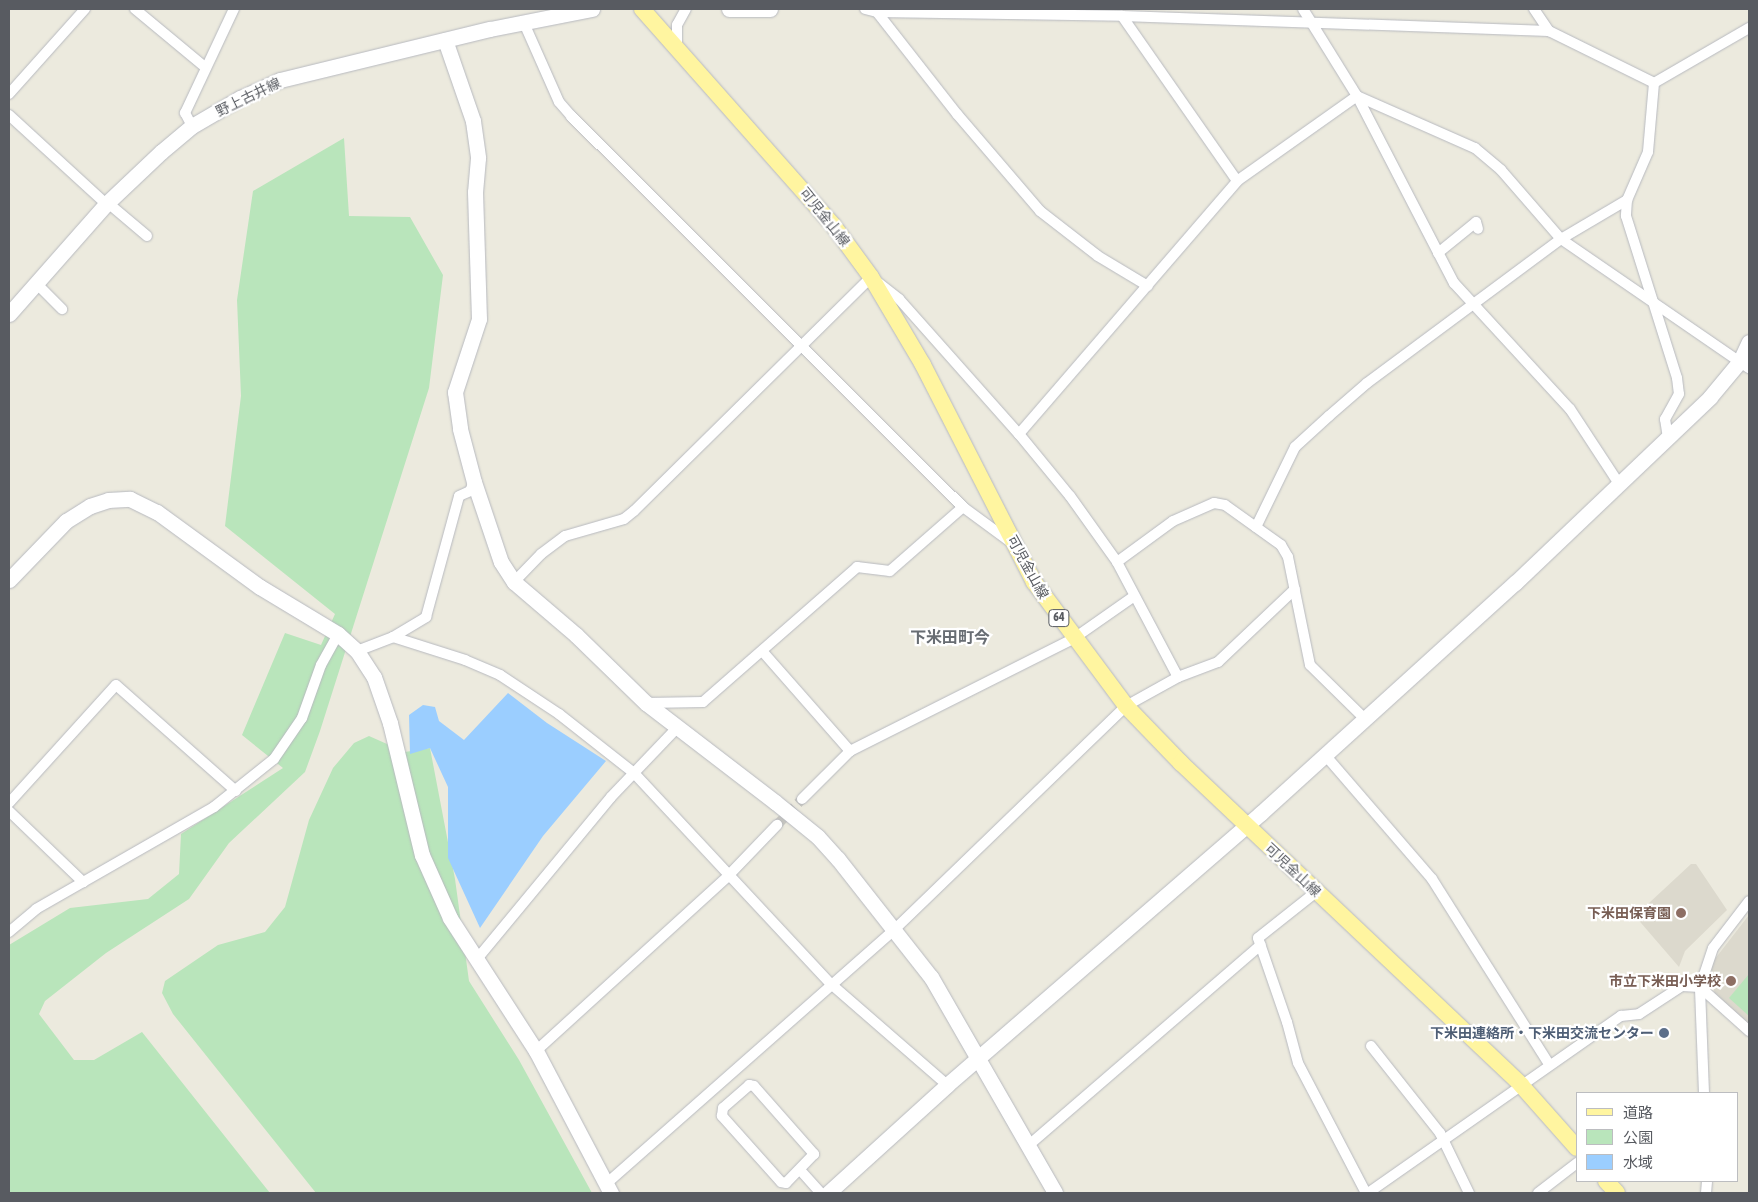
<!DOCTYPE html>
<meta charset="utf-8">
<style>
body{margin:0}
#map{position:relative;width:1758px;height:1202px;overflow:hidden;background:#eceade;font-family:"Asap Condensed","Noto Sans JP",sans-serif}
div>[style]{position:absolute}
.education>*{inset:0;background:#dcd9cd}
.green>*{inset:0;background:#b9e5bb}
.water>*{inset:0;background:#9bceff}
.street-tunnel>*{height:10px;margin-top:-5px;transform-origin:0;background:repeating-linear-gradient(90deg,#c7c6bf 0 10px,transparent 0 15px)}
.roads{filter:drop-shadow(0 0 1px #b7b9bf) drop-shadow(0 0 1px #b7b9bf)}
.street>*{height:10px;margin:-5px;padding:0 5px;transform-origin:5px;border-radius:5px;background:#fff}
.secondary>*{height:15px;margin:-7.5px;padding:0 7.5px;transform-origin:7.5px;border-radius:7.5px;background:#fff}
.primary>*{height:16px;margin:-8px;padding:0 8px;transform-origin:8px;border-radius:8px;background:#fff5a0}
.dots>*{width:14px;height:14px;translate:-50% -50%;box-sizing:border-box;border:2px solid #fff;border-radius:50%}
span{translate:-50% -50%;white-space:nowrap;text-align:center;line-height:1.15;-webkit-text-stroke:4.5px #fff;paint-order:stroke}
.shield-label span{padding:1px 4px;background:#fff;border:1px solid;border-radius:4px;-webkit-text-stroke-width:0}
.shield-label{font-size:12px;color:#585b61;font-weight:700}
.street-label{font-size:14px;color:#585b61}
.education-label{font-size:14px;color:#785e54;font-weight:700}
.right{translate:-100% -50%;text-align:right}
.service-label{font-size:14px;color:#4e5e75;font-weight:700}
.quarter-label{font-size:16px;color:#686d73;font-weight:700}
.frame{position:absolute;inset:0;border:10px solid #585b61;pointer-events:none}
.legend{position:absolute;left:1576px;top:1092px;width:162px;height:90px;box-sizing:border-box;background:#fff;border:1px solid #bcbdc0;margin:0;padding:6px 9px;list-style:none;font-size:15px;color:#585b61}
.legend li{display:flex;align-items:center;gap:10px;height:25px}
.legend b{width:25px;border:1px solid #bcbdc0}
</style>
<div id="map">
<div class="education">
<div style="clip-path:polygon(1691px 864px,1696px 864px,1727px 910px,1685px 951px,1679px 967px,1635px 916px)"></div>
<div style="clip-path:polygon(1749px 915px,1749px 1027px,1715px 998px,1711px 964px)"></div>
</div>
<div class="green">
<div style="clip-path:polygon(344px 138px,349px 216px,410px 217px,443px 275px,429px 388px,320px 731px,305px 772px,229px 843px,189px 899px,106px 953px,45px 1001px,39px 1014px,74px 1060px,94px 1060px,142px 1032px,270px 1193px,9px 1193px,9px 945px,70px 908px,148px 899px,179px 874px,181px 834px,283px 768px,242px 735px,285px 633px,321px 645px,335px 614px,225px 526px,241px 396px,237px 300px,253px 191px)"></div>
<div style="clip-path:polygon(369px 736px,405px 752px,430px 748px,455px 879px,469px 981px,519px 1060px,592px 1193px,316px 1193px,173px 1014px,162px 993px,165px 981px,218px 945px,265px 932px,285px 907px,309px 820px,333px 768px,354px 743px)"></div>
<div style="clip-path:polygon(1749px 974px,1749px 1016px,1729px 998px)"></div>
</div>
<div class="water">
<div style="clip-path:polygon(508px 693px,547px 723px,606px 761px,543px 836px,480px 928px,448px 858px,448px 787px,430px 748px,410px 754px,409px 715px,423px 705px,435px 707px,439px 721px,464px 740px)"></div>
</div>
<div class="street-tunnel">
<div style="left:777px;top:825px;width:36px;rotate:-46deg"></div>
</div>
<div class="roads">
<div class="street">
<div style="left:135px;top:9px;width:92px;rotate:39.7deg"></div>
<div style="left:865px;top:9px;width:12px;rotate:14deg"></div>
<div style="left:877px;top:12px;width:245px;rotate:0.9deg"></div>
<div style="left:1122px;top:16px;width:427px;rotate:2deg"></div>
<div style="left:1549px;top:31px;width:117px;rotate:26.3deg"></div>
<div style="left:1303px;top:9px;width:102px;rotate:58.2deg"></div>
<div style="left:1357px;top:96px;width:211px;rotate:62.6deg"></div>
<div style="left:1454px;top:283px;width:171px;rotate:47.4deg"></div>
<div style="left:1570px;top:409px;width:87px;rotate:56.7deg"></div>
<div style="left:1534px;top:9px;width:27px;rotate:56deg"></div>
<div style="left:877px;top:12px;width:130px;rotate:51.9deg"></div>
<div style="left:957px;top:114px;width:128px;rotate:49.4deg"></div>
<div style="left:1040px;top:211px;width:73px;rotate:37.8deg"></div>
<div style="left:1098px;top:256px;width:58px;rotate:31deg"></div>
<div style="left:1122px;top:16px;width:201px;rotate:55.1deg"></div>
<div style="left:524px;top:23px;width:86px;rotate:66.1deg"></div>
<div style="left:559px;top:102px;width:18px;rotate:49deg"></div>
<div style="left:571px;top:116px;width:554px;rotate:44.93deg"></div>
<div style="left:963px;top:507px;width:61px;rotate:36.3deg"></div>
<div style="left:677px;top:48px;width:23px;rotate:-90deg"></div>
<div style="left:677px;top:25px;width:18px;rotate:-61deg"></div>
<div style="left:1654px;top:83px;width:69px;rotate:95deg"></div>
<div style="left:1648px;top:152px;width:52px;rotate:113.6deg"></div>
<div style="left:1627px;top:200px;width:16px;rotate:94deg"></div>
<div style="left:1626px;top:216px;width:170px;rotate:72.5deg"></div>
<div style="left:1677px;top:378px;width:16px;rotate:83deg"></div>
<div style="left:1679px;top:394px;width:29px;rotate:119deg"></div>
<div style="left:1665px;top:419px;width:18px;rotate:81deg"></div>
<div style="left:1654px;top:83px;width:110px;rotate:-30.1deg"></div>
<div style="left:9px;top:94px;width:114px;rotate:-48.2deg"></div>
<div style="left:1357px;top:96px;width:129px;rotate:23.8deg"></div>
<div style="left:1475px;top:148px;width:34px;rotate:40deg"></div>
<div style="left:1501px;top:170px;width:91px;rotate:49deg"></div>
<div style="left:1561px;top:239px;width:228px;rotate:34.5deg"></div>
<div style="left:9px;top:115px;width:132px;rotate:42.5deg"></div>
<div style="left:192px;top:126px;width:15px;rotate:-118deg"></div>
<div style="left:185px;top:113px;width:115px;rotate:-64.8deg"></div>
<div style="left:108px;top:203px;width:51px;rotate:40.2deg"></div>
<div style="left:1438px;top:253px;width:49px;rotate:-39.2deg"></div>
<div style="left:1476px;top:222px;width:7px;rotate:74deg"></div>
<div style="left:36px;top:283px;width:37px;rotate:45deg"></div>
<div style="left:1019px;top:434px;width:334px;rotate:-49.2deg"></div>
<div style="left:1237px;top:181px;width:147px;rotate:-35.3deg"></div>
<div style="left:1256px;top:527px;width:89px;rotate:-64deg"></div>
<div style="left:1295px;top:447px;width:46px;rotate:-42.4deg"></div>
<div style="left:1329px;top:416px;width:50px;rotate:-41deg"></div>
<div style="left:1367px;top:383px;width:242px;rotate:-36.6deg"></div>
<div style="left:1561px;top:239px;width:77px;rotate:-30.6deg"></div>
<div style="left:1117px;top:562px;width:69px;rotate:-36.2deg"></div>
<div style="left:1173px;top:521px;width:45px;rotate:-23.7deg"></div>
<div style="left:1214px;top:503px;width:11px;rotate:10deg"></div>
<div style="left:1225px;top:505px;width:69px;rotate:35.5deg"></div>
<div style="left:1281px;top:545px;width:14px;rotate:60deg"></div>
<div style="left:1288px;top:557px;width:110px;rotate:78.5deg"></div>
<div style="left:1310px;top:665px;width:76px;rotate:44.5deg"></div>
<div style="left:514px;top:582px;width:39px;rotate:-46deg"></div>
<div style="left:541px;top:554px;width:30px;rotate:-37deg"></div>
<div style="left:565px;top:536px;width:61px;rotate:-16.1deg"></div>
<div style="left:624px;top:519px;width:13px;rotate:-39deg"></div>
<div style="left:634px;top:511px;width:333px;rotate:-44.6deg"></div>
<div style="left:871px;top:277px;width:36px;rotate:38deg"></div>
<div style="left:899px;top:299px;width:181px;rotate:48.4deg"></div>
<div style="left:1019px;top:434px;width:80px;rotate:50.6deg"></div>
<div style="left:1070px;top:496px;width:81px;rotate:54.5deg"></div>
<div style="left:1117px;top:562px;width:130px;rotate:62.1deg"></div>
<div style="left:393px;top:637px;width:76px;rotate:17.7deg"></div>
<div style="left:465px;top:660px;width:38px;rotate:23deg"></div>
<div style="left:500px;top:675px;width:71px;rotate:33.5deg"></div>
<div style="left:559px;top:714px;width:95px;rotate:38.2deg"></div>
<div style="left:634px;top:773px;width:289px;rotate:47deg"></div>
<div style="left:831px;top:984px;width:154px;rotate:41deg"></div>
<div style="left:357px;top:651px;width:39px;rotate:-21deg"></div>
<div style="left:393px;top:637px;width:39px;rotate:-31deg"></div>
<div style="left:426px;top:617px;width:125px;rotate:-74.7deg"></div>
<div style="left:459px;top:496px;width:12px;rotate:-24deg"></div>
<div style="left:470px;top:491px;width:10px;rotate:-66deg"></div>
<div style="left:763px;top:652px;width:132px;rotate:48.7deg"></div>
<div style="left:646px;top:703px;width:57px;rotate:-1deg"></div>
<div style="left:703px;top:702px;width:205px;rotate:-41.2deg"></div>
<div style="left:857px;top:567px;width:33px;rotate:7deg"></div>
<div style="left:890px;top:571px;width:97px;rotate:-41.2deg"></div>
<div style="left:1326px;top:756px;width:162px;rotate:49.2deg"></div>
<div style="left:1432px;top:879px;width:219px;rotate:57.7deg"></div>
<div style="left:802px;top:799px;width:68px;rotate:-45deg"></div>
<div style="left:850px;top:751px;width:250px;rotate:-26.7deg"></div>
<div style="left:1073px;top:639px;width:73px;rotate:-35deg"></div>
<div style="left:9px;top:803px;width:159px;rotate:-47.8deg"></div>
<div style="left:116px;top:685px;width:160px;rotate:41.5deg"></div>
<div style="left:9px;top:811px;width:103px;rotate:43.8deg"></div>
<div style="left:1316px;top:892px;width:74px;rotate:141.6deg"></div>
<div style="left:1258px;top:938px;width:89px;rotate:71deg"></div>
<div style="left:1287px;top:1022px;width:42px;rotate:75deg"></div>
<div style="left:1298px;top:1063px;width:147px;rotate:62.4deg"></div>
<div style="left:9px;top:932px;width:35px;rotate:-40deg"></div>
<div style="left:36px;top:909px;width:205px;rotate:-29.8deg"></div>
<div style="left:214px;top:807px;width:77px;rotate:-38.7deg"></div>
<div style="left:274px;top:759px;width:50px;rotate:-55.7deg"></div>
<div style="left:302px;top:718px;width:56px;rotate:-70.3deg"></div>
<div style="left:321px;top:665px;width:35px;rotate:-61deg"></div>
<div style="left:477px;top:959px;width:210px;rotate:-50.4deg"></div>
<div style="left:611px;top:797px;width:94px;rotate:-46.3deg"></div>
<div style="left:1371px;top:1046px;width:111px;rotate:51.6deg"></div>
<div style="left:1440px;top:1133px;width:67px;rotate:64.2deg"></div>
<div style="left:536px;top:1051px;width:260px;rotate:-42.3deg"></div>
<div style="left:728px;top:876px;width:71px;rotate:-46.1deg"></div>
<div style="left:749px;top:1085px;width:5px;rotate:11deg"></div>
<div style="left:754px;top:1086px;width:91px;rotate:48.6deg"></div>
<div style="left:814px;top:1154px;width:40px;rotate:134deg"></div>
<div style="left:786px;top:1183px;width:5px;rotate:-169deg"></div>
<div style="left:781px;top:1182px;width:89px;rotate:-131.8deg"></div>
<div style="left:722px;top:1116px;width:8px;rotate:-83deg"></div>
<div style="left:723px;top:1108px;width:35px;rotate:-41deg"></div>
<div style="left:1704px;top:1093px;width:106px;rotate:-92.2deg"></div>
<div style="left:1700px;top:987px;width:41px;rotate:-71.6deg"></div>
<div style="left:1713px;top:948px;width:59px;rotate:-52.5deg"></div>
<div style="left:1029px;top:1145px;width:306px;rotate:-40.8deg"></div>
<div style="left:801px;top:1171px;width:30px;rotate:48deg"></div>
<div style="left:606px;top:1184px;width:384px;rotate:-41.4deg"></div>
<div style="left:894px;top:930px;width:322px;rotate:-44deg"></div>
<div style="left:1126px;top:706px;width:60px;rotate:-29.1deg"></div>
<div style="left:1178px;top:677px;width:43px;rotate:-20.6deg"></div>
<div style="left:1218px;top:662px;width:106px;rotate:-43.5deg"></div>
<div style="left:1368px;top:1193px;width:309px;rotate:-35deg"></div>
<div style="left:1621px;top:1016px;width:18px;rotate:-6deg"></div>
<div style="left:1639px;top:1014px;width:51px;rotate:-33.1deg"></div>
<div style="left:1682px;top:986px;width:18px;rotate:3deg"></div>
<div style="left:1700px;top:987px;width:66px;rotate:41.9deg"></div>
<div style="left:1538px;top:1193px;width:49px;rotate:-37.6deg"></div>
<div style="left:1706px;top:1193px;width:12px;rotate:-85deg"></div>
</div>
<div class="secondary">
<div style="left:729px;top:9px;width:41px"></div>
<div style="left:445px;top:40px;width:86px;rotate:70.9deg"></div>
<div style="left:473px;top:121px;width:37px;rotate:82deg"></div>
<div style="left:478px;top:158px;width:34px;rotate:95deg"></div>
<div style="left:475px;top:192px;width:127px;rotate:88.2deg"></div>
<div style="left:479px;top:319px;width:77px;rotate:108.2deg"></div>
<div style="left:455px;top:392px;width:37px;rotate:82deg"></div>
<div style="left:460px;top:429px;width:55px;rotate:75.2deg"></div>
<div style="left:474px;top:482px;width:84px;rotate:71.4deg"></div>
<div style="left:501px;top:562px;width:24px;rotate:57deg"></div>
<div style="left:514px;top:582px;width:82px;rotate:40.5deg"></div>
<div style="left:576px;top:635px;width:98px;rotate:44.2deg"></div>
<div style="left:646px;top:703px;width:163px;rotate:37.5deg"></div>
<div style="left:775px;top:802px;width:55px;rotate:39.1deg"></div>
<div style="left:818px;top:837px;width:30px;rotate:48deg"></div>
<div style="left:838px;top:859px;width:150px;rotate:51.8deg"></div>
<div style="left:931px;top:977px;width:249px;rotate:60.1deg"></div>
<div style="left:9px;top:314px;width:147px;rotate:-48.6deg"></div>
<div style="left:106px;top:204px;width:76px;rotate:-43.4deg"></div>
<div style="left:161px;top:152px;width:40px;rotate:-40deg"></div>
<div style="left:192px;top:126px;width:56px;rotate:-30.3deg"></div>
<div style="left:240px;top:98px;width:44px;rotate:-24.2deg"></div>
<div style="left:280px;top:80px;width:216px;rotate:-13.7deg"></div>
<div style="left:490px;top:29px;width:104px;rotate:-11.1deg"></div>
<div style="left:9px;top:580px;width:82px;rotate:-46deg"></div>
<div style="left:66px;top:521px;width:28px;rotate:-32deg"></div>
<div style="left:90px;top:506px;width:19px;rotate:-18deg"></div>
<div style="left:108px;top:500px;width:22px;rotate:-3deg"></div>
<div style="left:130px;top:499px;width:30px;rotate:26deg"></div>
<div style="left:157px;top:512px;width:127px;rotate:36.1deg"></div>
<div style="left:260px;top:587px;width:91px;rotate:31.1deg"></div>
<div style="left:338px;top:634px;width:25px;rotate:42deg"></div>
<div style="left:357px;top:651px;width:31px;rotate:57deg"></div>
<div style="left:374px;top:677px;width:49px;rotate:70.8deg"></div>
<div style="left:390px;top:723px;width:136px;rotate:76.4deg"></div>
<div style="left:422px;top:855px;width:69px;rotate:66deg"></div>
<div style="left:450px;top:918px;width:158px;rotate:57.1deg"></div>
<div style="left:536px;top:1051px;width:161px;rotate:62.2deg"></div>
<div style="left:828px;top:1193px;width:161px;rotate:-42.2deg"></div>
<div style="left:947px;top:1085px;width:415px;rotate:-40.9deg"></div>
<div style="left:1261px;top:813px;width:343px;rotate:-42.2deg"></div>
<div style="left:1515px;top:583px;width:269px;rotate:-43.6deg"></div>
<div style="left:1710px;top:397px;width:47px;rotate:-50.2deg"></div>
<div style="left:1740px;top:361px;width:21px;rotate:-65deg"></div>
</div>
<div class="primary">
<div style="left:642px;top:9px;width:288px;rotate:48.5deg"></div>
<div style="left:833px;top:225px;width:64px;rotate:53.8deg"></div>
<div style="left:871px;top:277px;width:102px;rotate:59.4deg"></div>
<div style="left:923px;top:365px;width:244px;rotate:62.9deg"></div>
<div style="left:1034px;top:582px;width:154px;rotate:53.4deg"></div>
<div style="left:1126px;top:706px;width:79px;rotate:46deg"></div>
<div style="left:1181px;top:763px;width:468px;rotate:43.4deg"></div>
<div style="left:1521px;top:1085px;width:84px;rotate:48.4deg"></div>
<div style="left:1606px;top:1181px;width:16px;rotate:47deg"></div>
</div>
</div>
<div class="dots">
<div style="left:1681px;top:913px;background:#8d6e63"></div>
<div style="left:1731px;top:981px;background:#8d6e63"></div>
<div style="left:1664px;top:1033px;background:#5c6f8a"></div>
</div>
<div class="shield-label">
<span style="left:1059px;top:618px">64</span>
</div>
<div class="street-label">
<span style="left:248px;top:97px;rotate:-26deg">野上古井線</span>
<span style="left:825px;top:217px;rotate:51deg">可児金山線</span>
<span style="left:1028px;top:567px;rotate:61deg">可児金山線</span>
<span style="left:1293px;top:870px;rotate:43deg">可児金山線</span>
</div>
<div class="education-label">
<span class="right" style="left:1671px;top:913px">下米田保育園</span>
<span class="right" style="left:1721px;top:981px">市立下米田小学校</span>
</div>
<div class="service-label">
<span class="right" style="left:1654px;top:1033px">下米田連絡所・下米田交流センター</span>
</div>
<div class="quarter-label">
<span style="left:950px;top:637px">下米田町今</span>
</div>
<div class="frame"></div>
<ul class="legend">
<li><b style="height:6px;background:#fff5a0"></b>道路</li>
<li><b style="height:14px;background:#b9e5bb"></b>公園</li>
<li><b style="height:14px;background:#9bceff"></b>水域</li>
</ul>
</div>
